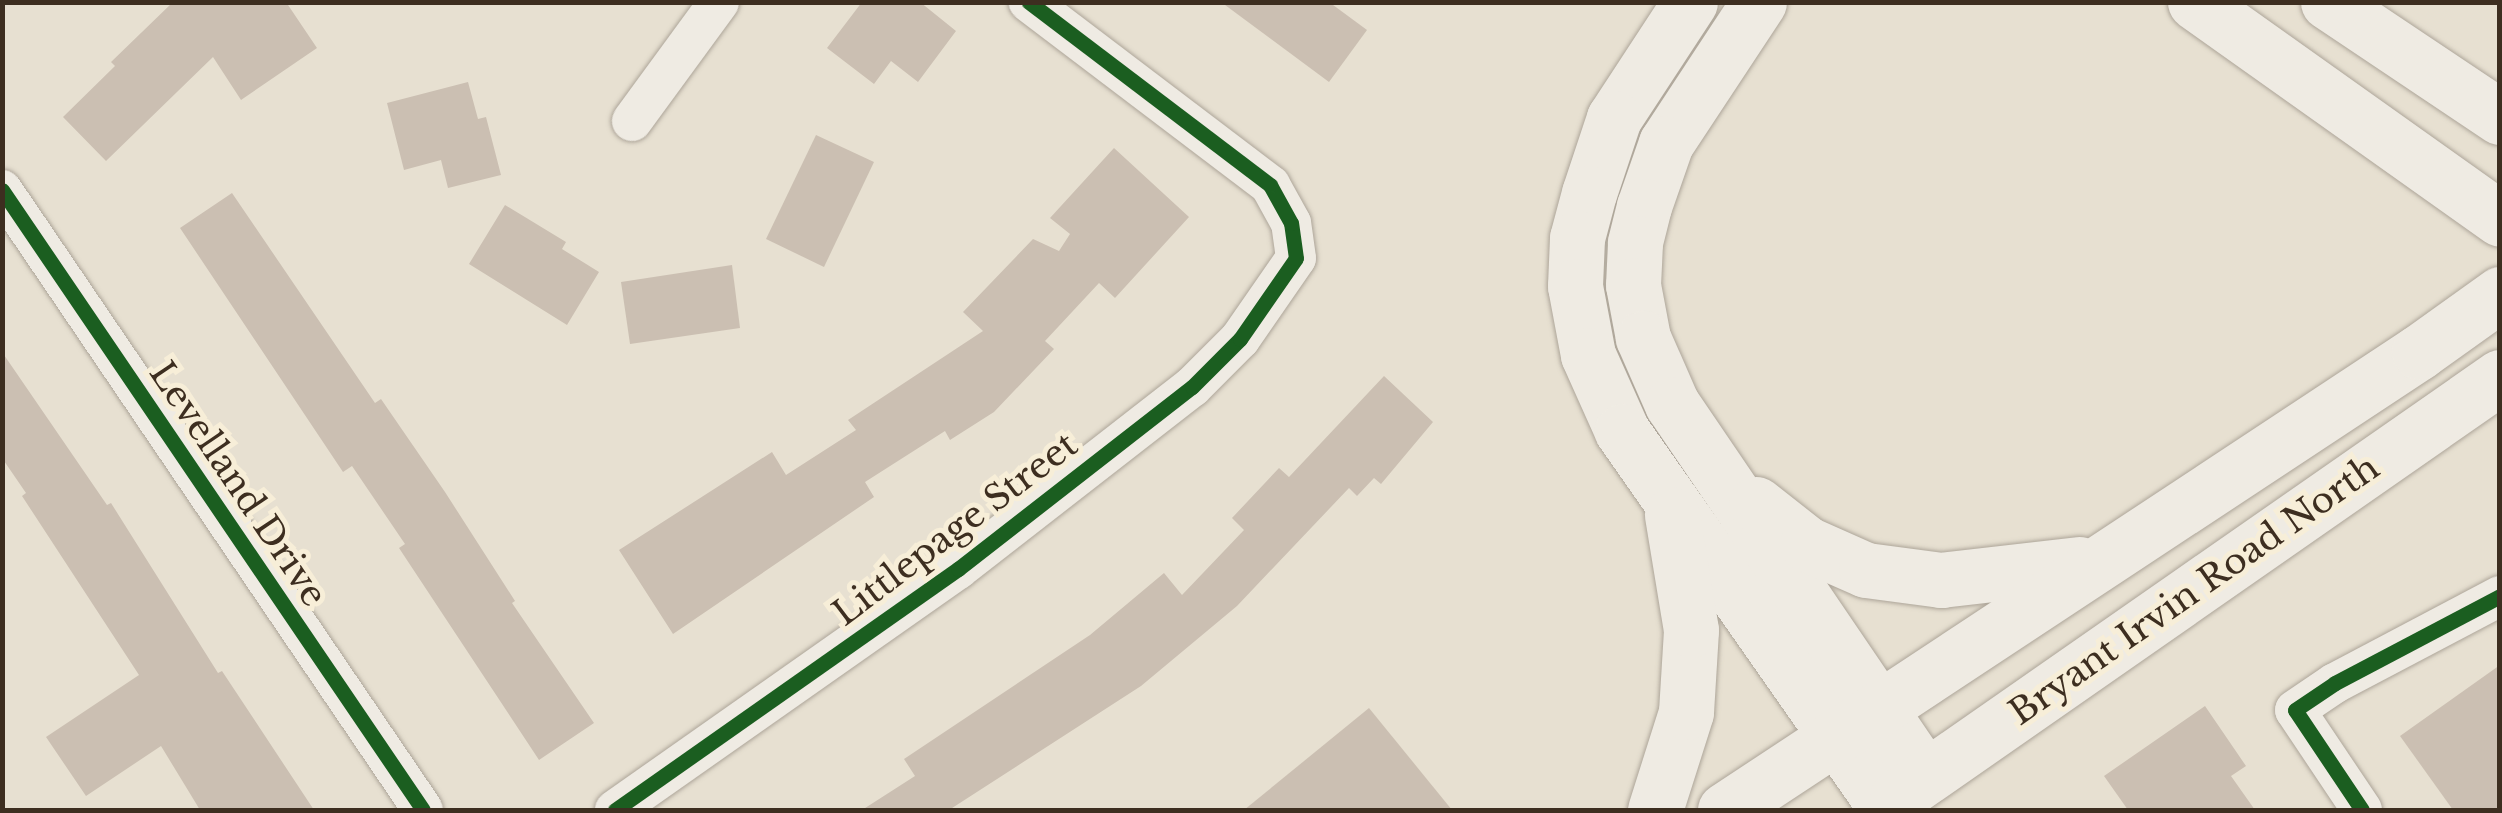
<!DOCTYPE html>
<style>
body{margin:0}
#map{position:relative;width:2502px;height:813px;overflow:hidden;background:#e7e0d1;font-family:"Libre Baskerville",serif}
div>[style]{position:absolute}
.building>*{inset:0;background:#cbbfb2}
.roads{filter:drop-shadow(0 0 2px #ada599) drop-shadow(0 0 2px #ada599)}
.street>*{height:40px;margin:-20px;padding:0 20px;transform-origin:20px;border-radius:20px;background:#efebe3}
.secondary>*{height:55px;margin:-27.5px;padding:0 27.5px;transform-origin:27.5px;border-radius:27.5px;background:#efebe3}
.cycleway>*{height:15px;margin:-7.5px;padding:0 7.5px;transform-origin:7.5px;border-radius:7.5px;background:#1b5e20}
span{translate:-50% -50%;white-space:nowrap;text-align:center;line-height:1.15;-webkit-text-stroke:10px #f7eed8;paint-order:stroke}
.street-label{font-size:35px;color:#3d2e20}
.frame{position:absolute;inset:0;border:5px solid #3d2e20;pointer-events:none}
</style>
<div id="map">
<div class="building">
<div style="clip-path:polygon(173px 2px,286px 2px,317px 48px,241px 100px,213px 57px,106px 161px,63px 117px,115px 66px,111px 62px)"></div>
<div style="clip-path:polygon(862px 2px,920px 2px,956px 31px,918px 82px,891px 61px,874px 84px,827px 48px)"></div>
<div style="clip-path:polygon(1221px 2px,1329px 2px,1367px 30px,1329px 82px)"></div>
<div style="clip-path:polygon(468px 82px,478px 119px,486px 117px,501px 175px,448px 188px,441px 160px,404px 170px,387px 103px)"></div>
<div style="clip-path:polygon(816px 135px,874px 162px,824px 267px,766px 239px)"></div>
<div style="clip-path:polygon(1114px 148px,1189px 217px,1115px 298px,1099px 283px,1045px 341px,1054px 349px,994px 412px,950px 440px,945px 431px,865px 482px,874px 497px,673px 634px,619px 550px,772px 452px,786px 475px,856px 430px,848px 420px,983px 331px,963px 312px,1033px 239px,1059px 251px,1070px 234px,1050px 218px)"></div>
<div style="clip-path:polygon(232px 193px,375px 403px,381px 399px,445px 492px,515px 601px,512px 603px,594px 723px,539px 760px,399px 548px,405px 544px,352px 466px,343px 472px,180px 228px)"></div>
<div style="clip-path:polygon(505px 205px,566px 242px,562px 249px,599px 272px,567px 325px,469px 264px)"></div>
<div style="clip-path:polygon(732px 265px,740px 328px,630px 344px,621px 282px)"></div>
<div style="clip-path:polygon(2px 352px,107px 505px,111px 503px,218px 673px,222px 671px,314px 810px,200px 810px,161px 746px,86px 796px,46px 737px,139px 675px,22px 496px,26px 493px,2px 458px)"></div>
<div style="clip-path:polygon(1384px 376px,1433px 422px,1381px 484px,1374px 478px,1357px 496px,1349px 488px,1237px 606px,1141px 686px,949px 810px,862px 810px,915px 776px,904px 759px,1090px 635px,1164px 573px,1182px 595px,1244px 530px,1232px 518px,1279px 468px,1289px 477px)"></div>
<div style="clip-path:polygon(2500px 665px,2500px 810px,2453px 810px,2400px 736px)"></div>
<div style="clip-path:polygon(2205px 706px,2246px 766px,2231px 776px,2255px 810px,2128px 810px,2104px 776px)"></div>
<div style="clip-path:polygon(1369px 708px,1452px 810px,1244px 810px)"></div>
</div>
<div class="roads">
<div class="street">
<div style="left:632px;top:121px;width:147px;rotate:-53.8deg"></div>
<div style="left:2px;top:190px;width:749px;rotate:55.82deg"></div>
<div style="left:615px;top:810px;width:419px;rotate:-35.1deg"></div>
<div style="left:958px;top:569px;width:296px;rotate:-37.9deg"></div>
<div style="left:1192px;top:387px;width:68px;rotate:-45deg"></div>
<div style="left:1240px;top:339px;width:98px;rotate:-55.3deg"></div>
<div style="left:1296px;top:258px;width:35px;rotate:-98deg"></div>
<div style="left:1291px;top:223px;width:43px;rotate:-118.9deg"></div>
<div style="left:1270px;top:185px;width:303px;rotate:-142.8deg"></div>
<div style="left:2362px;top:810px;width:120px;rotate:-123.8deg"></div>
<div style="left:2295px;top:710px;width:48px;rotate:-34deg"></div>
<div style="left:2335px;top:683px;width:187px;rotate:-27.8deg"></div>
</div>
<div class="secondary">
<div style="left:1690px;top:2px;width:139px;rotate:123.2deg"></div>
<div style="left:1614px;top:118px;width:79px;rotate:108.4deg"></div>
<div style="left:1589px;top:193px;width:47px;rotate:104.9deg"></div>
<div style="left:1577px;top:238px;width:48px;rotate:92.4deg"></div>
<div style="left:1575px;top:286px;width:70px;rotate:79.3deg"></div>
<div style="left:1588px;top:355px;width:83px;rotate:65.9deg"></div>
<div style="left:1622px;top:431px;width:458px;rotate:55deg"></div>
<div style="left:1759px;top:2px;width:169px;rotate:123.4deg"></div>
<div style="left:1666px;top:143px;width:67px;rotate:109.2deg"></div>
<div style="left:1644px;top:206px;width:38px;rotate:104deg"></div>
<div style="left:1635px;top:243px;width:42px;rotate:92.7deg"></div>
<div style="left:1633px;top:285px;width:54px;rotate:79.3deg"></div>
<div style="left:1643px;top:338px;width:72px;rotate:66.3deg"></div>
<div style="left:1672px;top:404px;width:450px;rotate:55.8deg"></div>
<div style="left:2195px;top:2px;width:374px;rotate:35.4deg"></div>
<div style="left:2328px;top:2px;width:207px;rotate:33.8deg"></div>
<div style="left:1756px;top:504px;width:65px;rotate:38.1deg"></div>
<div style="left:1807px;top:544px;width:64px;rotate:23.8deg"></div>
<div style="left:1866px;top:570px;width:76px;rotate:7.6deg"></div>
<div style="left:1941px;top:580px;width:139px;rotate:-6.6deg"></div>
<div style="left:1897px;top:797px;width:735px;rotate:-34.86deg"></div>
<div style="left:1655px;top:810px;width:103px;rotate:-72.4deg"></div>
<div style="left:1686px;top:712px;width:82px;rotate:-86.5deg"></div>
<div style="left:1691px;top:630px;width:117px;rotate:-99.4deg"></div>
<div style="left:1725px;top:810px;width:832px;rotate:-33.42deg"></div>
<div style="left:2419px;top:352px;width:100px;rotate:-35.6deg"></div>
</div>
</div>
<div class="cycleway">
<div style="left:2px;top:190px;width:749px;rotate:55.82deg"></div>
<div style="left:615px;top:810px;width:419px;rotate:-35.1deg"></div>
<div style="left:958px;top:569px;width:296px;rotate:-37.9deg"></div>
<div style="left:1192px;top:387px;width:68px;rotate:-45deg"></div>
<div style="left:1240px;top:339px;width:98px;rotate:-55.3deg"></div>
<div style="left:1296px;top:258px;width:35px;rotate:-98deg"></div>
<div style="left:1291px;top:223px;width:43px;rotate:-118.9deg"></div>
<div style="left:1270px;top:185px;width:303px;rotate:-142.8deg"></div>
<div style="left:2362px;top:810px;width:120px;rotate:-123.8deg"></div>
<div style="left:2295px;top:710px;width:48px;rotate:-34deg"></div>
<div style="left:2335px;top:683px;width:187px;rotate:-27.8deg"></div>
</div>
<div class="street-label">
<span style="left:238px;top:484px;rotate:56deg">Levelland Drive</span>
<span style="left:955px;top:529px;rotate:-37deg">Littlepage Street</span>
<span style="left:2194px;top:590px;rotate:-35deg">Bryant Irvin Road North</span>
</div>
<div class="frame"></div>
</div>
